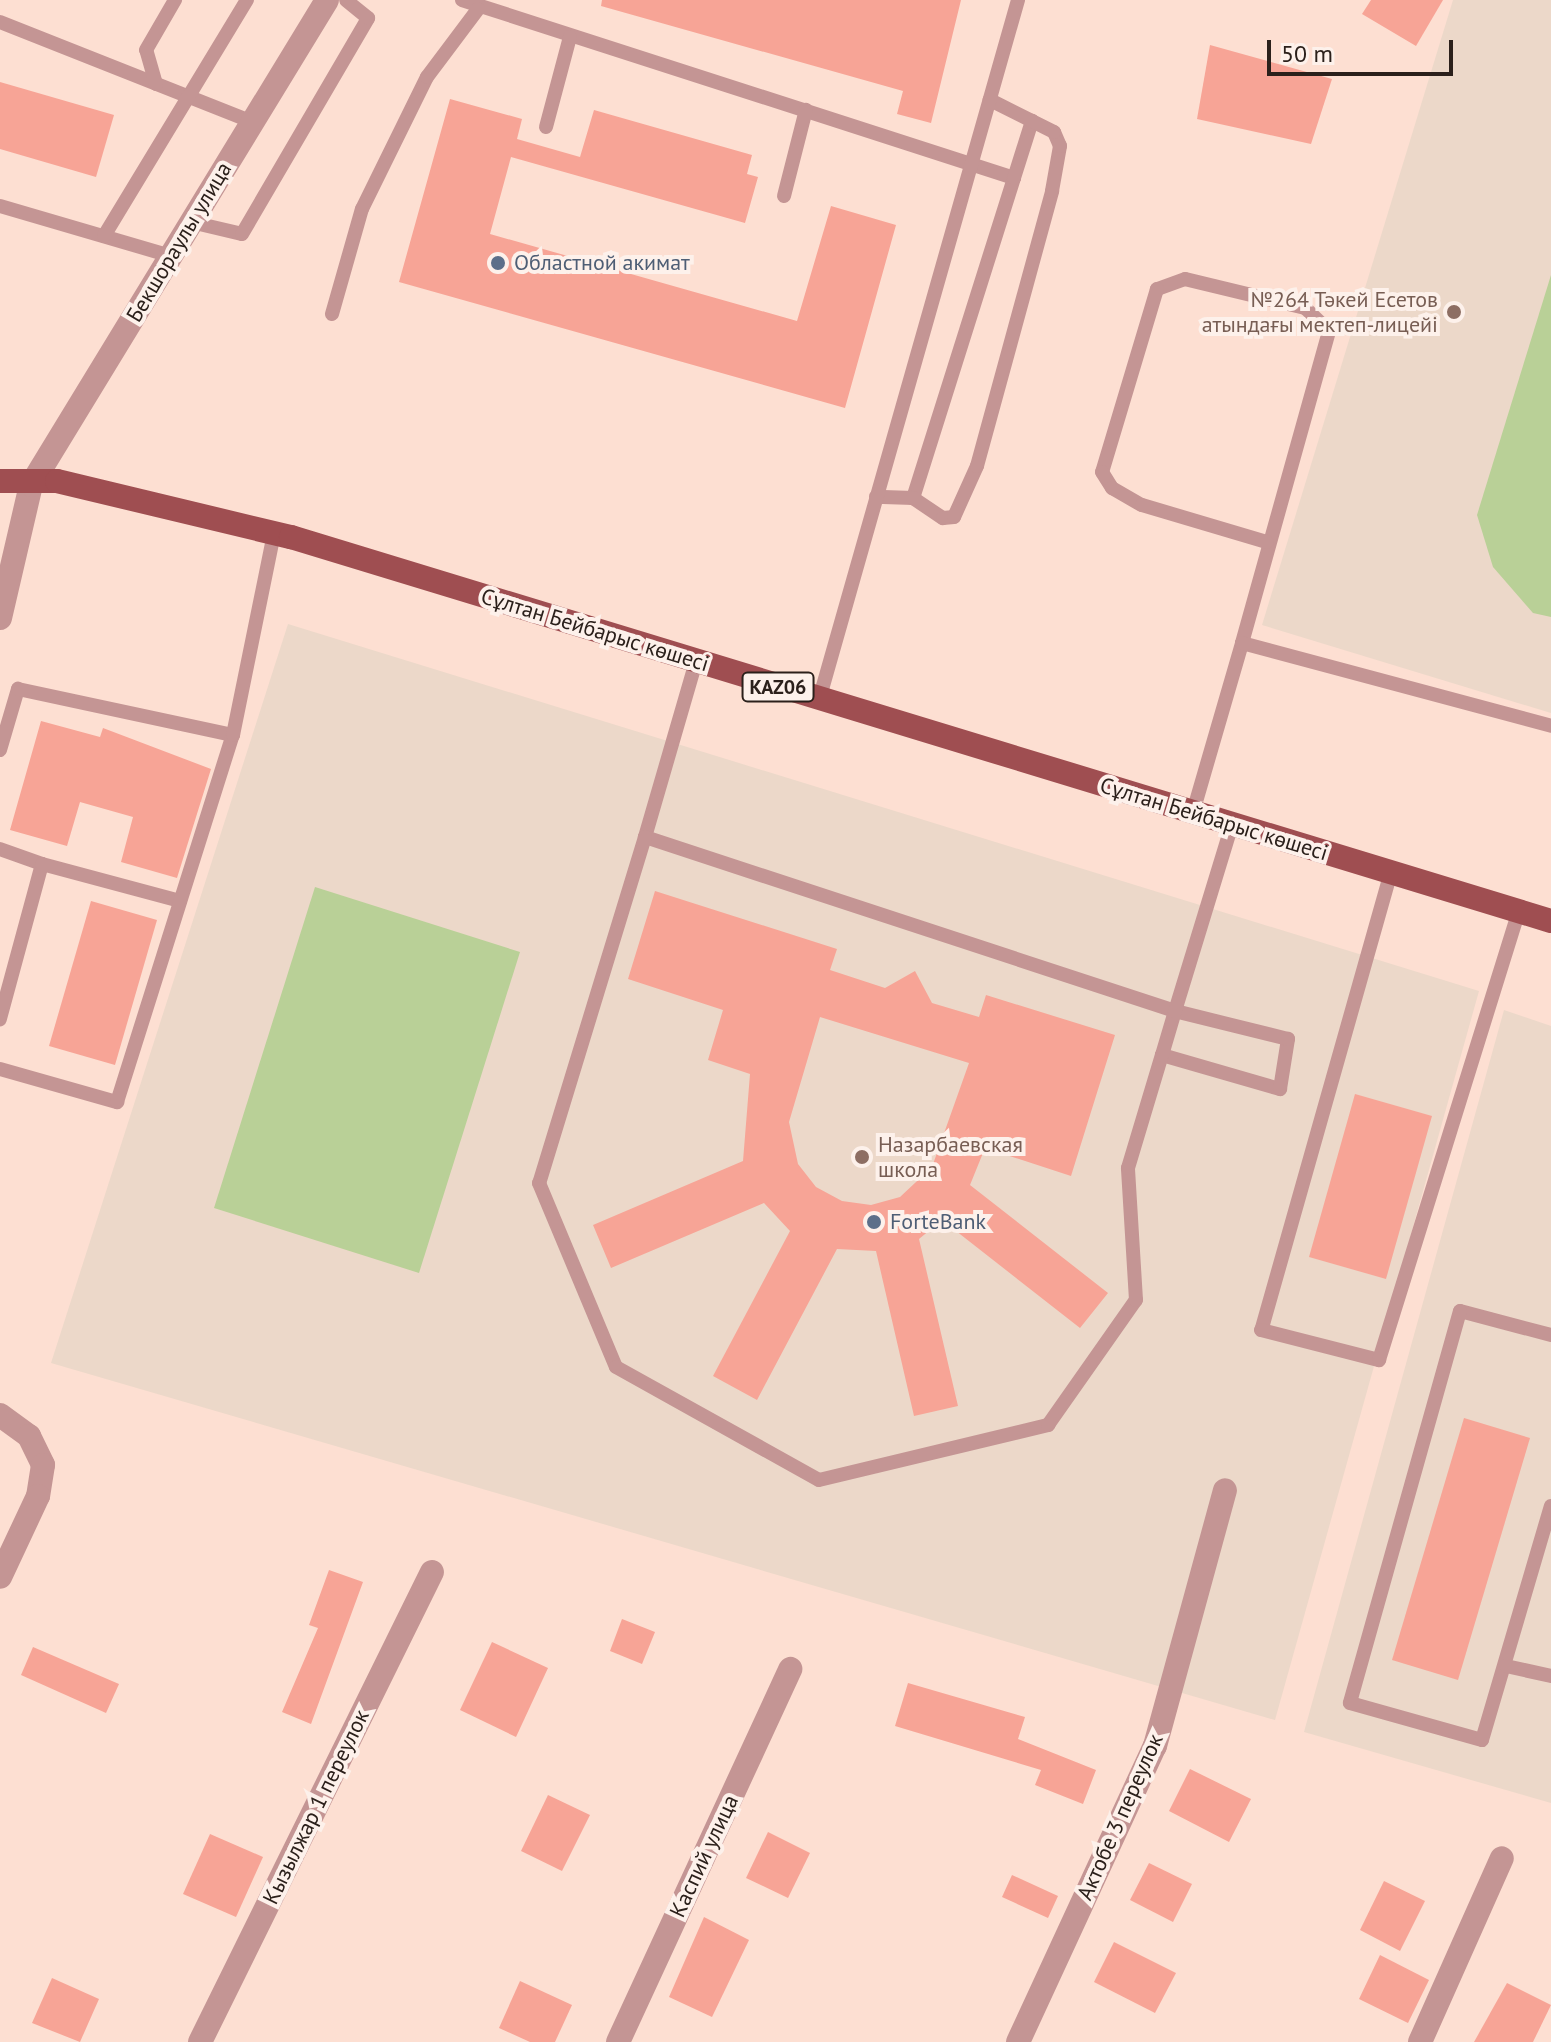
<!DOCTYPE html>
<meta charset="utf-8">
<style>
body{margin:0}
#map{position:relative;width:1551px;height:2042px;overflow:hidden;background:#fddfd2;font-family:"PT Sans",sans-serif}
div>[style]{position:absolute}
.education>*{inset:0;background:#ecd8c9}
.green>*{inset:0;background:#b9d097}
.building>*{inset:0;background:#f7a496}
.lane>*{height:14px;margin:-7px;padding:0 7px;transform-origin:7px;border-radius:7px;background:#c49594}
.street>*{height:24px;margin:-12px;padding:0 12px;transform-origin:12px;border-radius:12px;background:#c49594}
.primary>*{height:24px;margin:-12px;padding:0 12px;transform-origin:12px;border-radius:12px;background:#9f4e51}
.dots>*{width:22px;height:22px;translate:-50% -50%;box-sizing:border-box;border:4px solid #fdf1eb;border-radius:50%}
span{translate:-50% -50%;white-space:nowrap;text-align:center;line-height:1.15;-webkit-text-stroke:8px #fdf1eb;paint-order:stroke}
.shield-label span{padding:2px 6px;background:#fdf1eb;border:2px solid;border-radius:6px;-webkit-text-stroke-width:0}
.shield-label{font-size:20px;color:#2b201b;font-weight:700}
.street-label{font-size:22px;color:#2b201b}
.service-label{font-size:22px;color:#4e5e75}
.left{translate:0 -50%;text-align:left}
.education-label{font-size:22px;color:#785e54}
.right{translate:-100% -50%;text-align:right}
.scale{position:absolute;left:1267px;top:40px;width:186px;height:36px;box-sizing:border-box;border:4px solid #2b201b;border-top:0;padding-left:10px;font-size:24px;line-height:28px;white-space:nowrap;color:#2b201b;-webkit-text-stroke:6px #fdf1eb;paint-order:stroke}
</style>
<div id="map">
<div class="education">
<div style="clip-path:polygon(1453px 0,1551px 0,1551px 713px,1262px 625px)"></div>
<div style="clip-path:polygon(288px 624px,1479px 991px,1275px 1720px,51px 1363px)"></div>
<div style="clip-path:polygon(1504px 1010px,1551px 1026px,1551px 1803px,1304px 1732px)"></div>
</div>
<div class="green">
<div style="clip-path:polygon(1551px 275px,1551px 617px,1533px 613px,1493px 567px,1477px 515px)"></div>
<div style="clip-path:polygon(315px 887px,520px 952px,419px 1273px,214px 1208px)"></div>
</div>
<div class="building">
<div style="clip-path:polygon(602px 0,961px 0,931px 123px,897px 114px,903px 91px,601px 6px)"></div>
<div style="clip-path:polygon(1371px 0,1443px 0,1416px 46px,1362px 14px)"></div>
<div style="clip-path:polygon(1210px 45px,1332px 79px,1311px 144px,1197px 119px)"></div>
<div style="clip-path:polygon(0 82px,114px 115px,96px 177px,0 149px)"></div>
<div style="clip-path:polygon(450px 99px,522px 119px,517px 139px,580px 157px,594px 110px,752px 155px,747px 174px,758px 177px,745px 223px,511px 157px,490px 234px,797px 321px,831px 206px,896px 225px,845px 408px,399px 282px)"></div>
<div style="clip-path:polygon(41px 721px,100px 737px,103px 728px,211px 769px,177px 878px,121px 862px,133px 817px,80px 802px,67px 846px,10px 830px)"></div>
<div style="clip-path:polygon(evenodd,655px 891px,837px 949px,830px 970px,885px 988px,915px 971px,932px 1003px,979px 1017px,986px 995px,1115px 1035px,1071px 1176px,985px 1148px,970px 1185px,1108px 1293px,1080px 1328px,942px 1220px,919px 1239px,958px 1406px,914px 1416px,876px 1251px,837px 1249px,757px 1400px,713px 1376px,790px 1231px,764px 1203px,611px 1268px,593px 1225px,743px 1161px,750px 1074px,708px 1060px,723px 1010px,628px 979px,655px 891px,820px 1017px,969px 1063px,932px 1167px,900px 1197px,871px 1205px,842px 1201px,816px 1187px,798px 1164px,789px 1122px,820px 1017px)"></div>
<div style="clip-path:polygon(91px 901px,157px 920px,115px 1065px,49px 1046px)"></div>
<div style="clip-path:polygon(1355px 1094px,1432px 1116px,1386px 1279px,1309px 1257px)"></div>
<div style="clip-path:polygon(1464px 1418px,1530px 1438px,1458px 1680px,1392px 1660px)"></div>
<div style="clip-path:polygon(329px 1570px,363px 1582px,311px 1724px,282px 1712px,318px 1628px,309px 1625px)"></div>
<div style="clip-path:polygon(622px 1619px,655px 1632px,642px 1664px,610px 1651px)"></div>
<div style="clip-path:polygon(492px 1642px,548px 1668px,516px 1737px,460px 1710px)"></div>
<div style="clip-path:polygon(33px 1647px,119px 1684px,106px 1713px,21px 1675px)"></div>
<div style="clip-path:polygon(908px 1683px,1025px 1717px,1018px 1739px,1096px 1770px,1083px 1804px,1035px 1785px,1041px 1770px,895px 1726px)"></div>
<div style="clip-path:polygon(1190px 1769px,1251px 1799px,1229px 1842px,1169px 1811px)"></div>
<div style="clip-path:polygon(548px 1795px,590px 1815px,562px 1871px,521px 1851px)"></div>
<div style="clip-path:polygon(768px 1832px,810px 1853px,788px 1898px,746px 1878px)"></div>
<div style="clip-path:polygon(210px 1834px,263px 1857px,236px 1917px,183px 1894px)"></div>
<div style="clip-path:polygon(1149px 1863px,1192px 1884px,1173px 1922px,1130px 1900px)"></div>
<div style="clip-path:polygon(1012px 1875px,1058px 1896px,1048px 1918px,1002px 1897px)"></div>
<div style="clip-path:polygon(1384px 1881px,1425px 1901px,1400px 1951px,1360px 1930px)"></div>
<div style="clip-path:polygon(704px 1917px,749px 1940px,712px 2017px,669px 1997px)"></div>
<div style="clip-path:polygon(1114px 1942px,1176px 1973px,1155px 2013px,1094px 1982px)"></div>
<div style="clip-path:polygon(1380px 1955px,1429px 1980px,1408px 2023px,1359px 1999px)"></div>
<div style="clip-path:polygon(52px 1978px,99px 1999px,80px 2042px,32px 2023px)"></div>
<div style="clip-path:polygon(520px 1981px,572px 2005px,555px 2042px,530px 2042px,499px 2028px)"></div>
<div style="clip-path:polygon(1507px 1983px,1551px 2005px,1533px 2042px,1474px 2042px)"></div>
</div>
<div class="lane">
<div style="left:462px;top:0;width:580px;rotate:17.87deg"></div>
<div style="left:1014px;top:178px;width:336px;rotate:107.5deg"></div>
<div style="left:913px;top:498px;width:37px;rotate:-178deg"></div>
<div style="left:0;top:22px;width:271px;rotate:21.6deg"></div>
<div style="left:156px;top:84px;width:35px;rotate:-106deg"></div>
<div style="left:146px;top:50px;width:58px;rotate:-59.9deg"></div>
<div style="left:546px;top:127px;width:93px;rotate:-75.1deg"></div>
<div style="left:1014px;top:178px;width:60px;rotate:-72.5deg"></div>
<div style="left:784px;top:196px;width:89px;rotate:-75.7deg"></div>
<div style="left:0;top:206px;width:178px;rotate:16.3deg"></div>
<div style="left:191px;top:222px;width:52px;rotate:13.2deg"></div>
<div style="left:242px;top:234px;width:250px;rotate:-59.7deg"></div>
<div style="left:368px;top:18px;width:28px;rotate:-141deg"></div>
<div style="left:104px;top:236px;width:276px;rotate:-58.8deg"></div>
<div style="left:332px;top:314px;width:109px;rotate:-74.1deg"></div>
<div style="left:362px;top:209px;width:147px;rotate:-63.8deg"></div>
<div style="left:427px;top:77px;width:85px;rotate:-53.1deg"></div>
<div style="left:913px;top:498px;width:36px;rotate:34deg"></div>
<div style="left:943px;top:518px;width:11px;rotate:-5deg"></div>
<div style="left:954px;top:517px;width:56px;rotate:-65.7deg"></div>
<div style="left:977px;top:466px;width:285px;rotate:-74.7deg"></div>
<div style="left:1052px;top:191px;width:46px;rotate:-79.9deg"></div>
<div style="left:1060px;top:146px;width:15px;rotate:-113deg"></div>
<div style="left:1054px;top:132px;width:72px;rotate:-153.4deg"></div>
<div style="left:1242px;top:643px;width:324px;rotate:-74.4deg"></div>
<div style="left:1329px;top:331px;width:33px;rotate:-136deg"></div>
<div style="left:1305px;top:308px;width:123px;rotate:-166.4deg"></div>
<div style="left:1185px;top:279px;width:30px;rotate:160deg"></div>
<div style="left:1157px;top:289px;width:191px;rotate:106.7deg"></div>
<div style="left:1102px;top:472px;width:19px;rotate:58deg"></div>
<div style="left:1112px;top:488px;width:34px;rotate:30deg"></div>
<div style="left:1142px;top:505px;width:130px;rotate:16.5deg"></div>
<div style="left:819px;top:700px;width:728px;rotate:-74.13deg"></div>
<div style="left:0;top:750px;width:64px;rotate:-73.6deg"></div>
<div style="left:18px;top:689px;width:220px;rotate:12.1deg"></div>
<div style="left:1193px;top:812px;width:176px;rotate:-73.8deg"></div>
<div style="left:1242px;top:643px;width:320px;rotate:15deg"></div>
<div style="left:645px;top:837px;width:183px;rotate:-73.8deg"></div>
<div style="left:0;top:849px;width:45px;rotate:19.7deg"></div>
<div style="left:42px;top:864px;width:161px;rotate:105.2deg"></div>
<div style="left:42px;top:864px;width:143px;rotate:15deg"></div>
<div style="left:1391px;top:872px;width:476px;rotate:105.8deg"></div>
<div style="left:1261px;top:1330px;width:122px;rotate:14.3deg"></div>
<div style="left:1379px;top:1360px;width:470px;rotate:-72.7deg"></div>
<div style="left:1162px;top:1055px;width:123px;rotate:16.1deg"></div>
<div style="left:1280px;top:1089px;width:51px;rotate:-80.9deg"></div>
<div style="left:1288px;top:1039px;width:116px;rotate:-166.1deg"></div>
<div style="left:1175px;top:1011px;width:558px;rotate:-161.82deg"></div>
<div style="left:645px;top:837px;width:362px;rotate:107deg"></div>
<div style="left:539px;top:1183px;width:199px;rotate:67.3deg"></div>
<div style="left:616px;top:1367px;width:232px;rotate:29.1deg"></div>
<div style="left:819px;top:1480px;width:236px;rotate:-13.5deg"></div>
<div style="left:1048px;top:1425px;width:153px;rotate:-54.9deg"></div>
<div style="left:1136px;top:1300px;width:132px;rotate:-93.5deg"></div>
<div style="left:1128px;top:1168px;width:118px;rotate:-73.3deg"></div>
<div style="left:1162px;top:1055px;width:46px;rotate:-73.5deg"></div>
<div style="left:1175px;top:1011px;width:195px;rotate:-73deg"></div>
<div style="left:0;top:1069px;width:122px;rotate:15.8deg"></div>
<div style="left:117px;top:1102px;width:385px;rotate:-72.5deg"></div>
<div style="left:233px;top:735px;width:206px;rotate:-78.5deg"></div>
<div style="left:1551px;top:1335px;width:94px;rotate:-165.2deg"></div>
<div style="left:1460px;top:1311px;width:407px;rotate:105.7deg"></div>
<div style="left:1350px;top:1703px;width:137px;rotate:15.7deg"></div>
<div style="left:1482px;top:1740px;width:244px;rotate:-73.6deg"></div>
<div style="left:1506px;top:1666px;width:46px;rotate:12.5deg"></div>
</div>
<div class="street">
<div style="left:0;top:618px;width:137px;rotate:-76.9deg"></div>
<div style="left:31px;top:485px;width:568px;rotate:-58.6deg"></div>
<div style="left:0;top:1415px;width:36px;rotate:36deg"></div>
<div style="left:29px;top:1436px;width:32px;rotate:64deg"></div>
<div style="left:43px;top:1465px;width:31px;rotate:99deg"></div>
<div style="left:38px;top:1496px;width:89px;rotate:115.1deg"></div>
<div style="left:200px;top:2042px;width:524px;rotate:-63.73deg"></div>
<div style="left:618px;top:2042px;width:411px;rotate:-65.2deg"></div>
<div style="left:1018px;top:2042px;width:326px;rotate:-65.2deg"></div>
<div style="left:1155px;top:1746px;width:265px;rotate:-74.7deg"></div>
<div style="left:1420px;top:2042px;width:201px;rotate:-66deg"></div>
</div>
<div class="primary">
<div style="left:0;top:481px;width:57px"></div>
<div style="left:57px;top:481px;width:241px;rotate:13.5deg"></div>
<div style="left:291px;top:537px;width:1317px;rotate:16.95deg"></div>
</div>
<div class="dots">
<div style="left:498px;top:263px;background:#5c6f8a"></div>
<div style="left:1454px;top:312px;background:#8d6e63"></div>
<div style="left:862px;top:1157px;background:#8d6e63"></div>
<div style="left:874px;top:1222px;background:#5c6f8a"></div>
</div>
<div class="shield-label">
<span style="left:778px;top:687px">KAZ06</span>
</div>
<div class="street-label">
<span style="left:179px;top:242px;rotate:-59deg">Бекшораулы улица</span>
<span style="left:595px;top:630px;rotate:17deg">Сұлтан Бейбарыс көшесі</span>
<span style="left:1214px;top:819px;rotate:17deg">Сұлтан Бейбарыс көшесі</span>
<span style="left:316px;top:1807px;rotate:-64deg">Кызылжар 1 переулок</span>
<span style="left:1120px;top:1817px;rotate:-66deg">Актобе 3 переулок</span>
<span style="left:704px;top:1856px;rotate:-65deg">Каспий улица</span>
</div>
<div class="service-label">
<span class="left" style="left:514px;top:263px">Областной акимат</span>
<span class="left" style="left:890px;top:1222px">ForteBank</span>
</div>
<div class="education-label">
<span class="right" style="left:1438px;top:312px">№264 Тәкей Есетов<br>атындағы мектеп-лицейі</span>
<span class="left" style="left:878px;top:1157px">Назарбаевская<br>школа</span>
</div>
<div class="scale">50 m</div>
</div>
